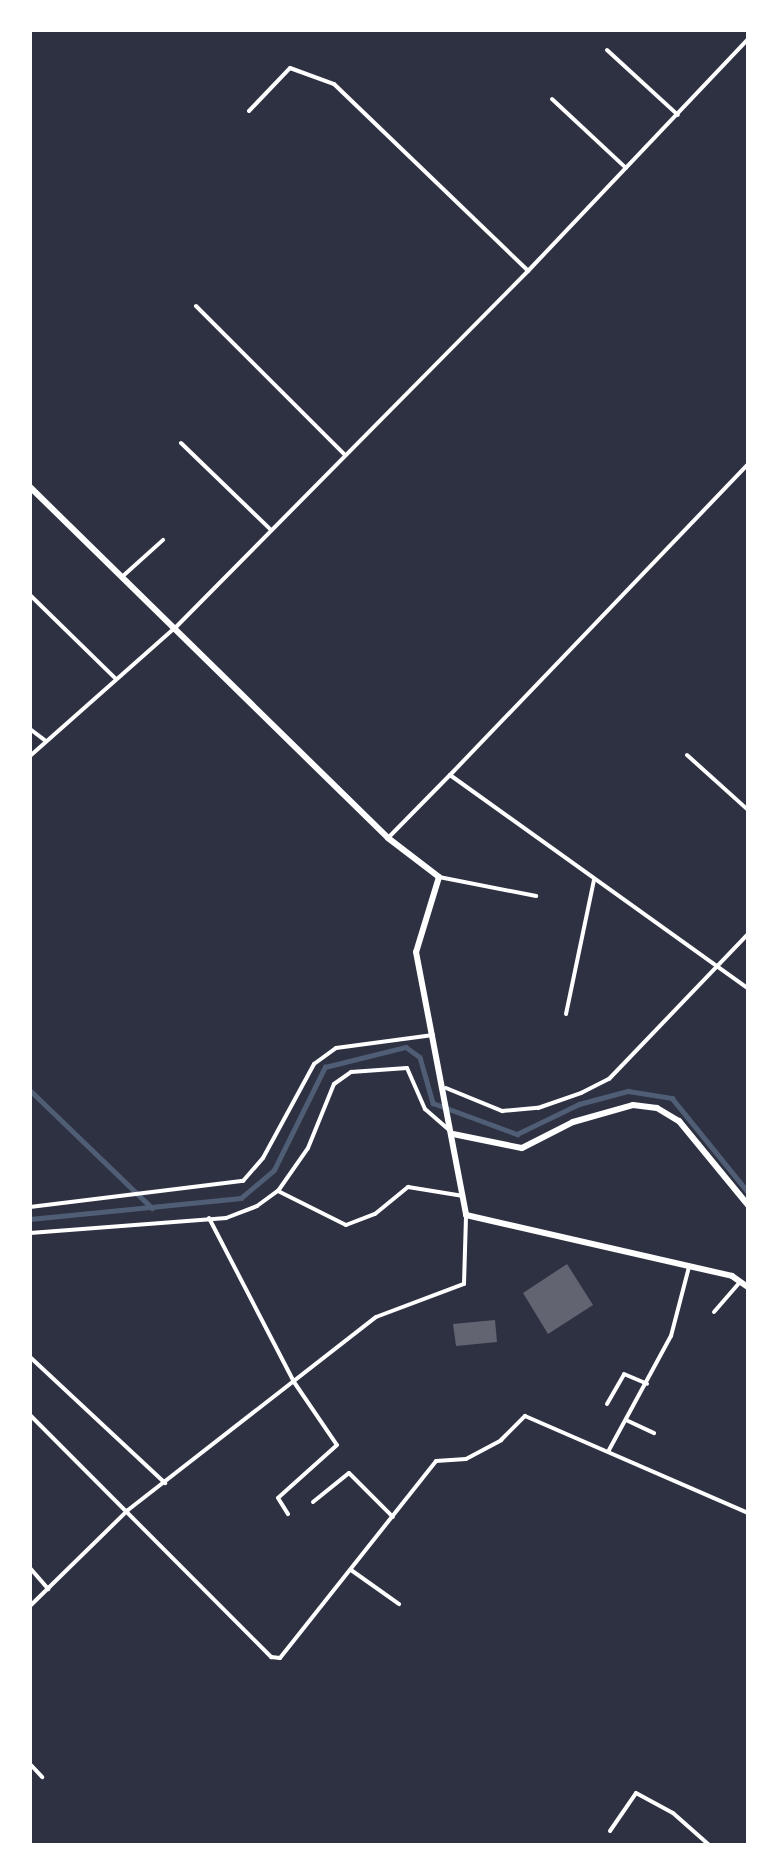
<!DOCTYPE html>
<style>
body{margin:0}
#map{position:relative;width:778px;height:1875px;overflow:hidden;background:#2d3142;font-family:"Libre Baskerville",serif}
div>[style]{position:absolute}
.stream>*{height:4.5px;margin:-2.25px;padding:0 2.25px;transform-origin:2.25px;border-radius:2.25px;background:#4f5d75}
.building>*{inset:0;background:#626471}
.service>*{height:4px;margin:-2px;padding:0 2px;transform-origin:2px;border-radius:2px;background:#fff}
.minor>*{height:6px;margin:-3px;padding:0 3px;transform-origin:3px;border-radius:3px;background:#fff}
span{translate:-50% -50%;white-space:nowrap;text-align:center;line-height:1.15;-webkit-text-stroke:4.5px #fff;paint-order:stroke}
.frame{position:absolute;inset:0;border:32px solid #fff;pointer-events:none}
</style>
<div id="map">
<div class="stream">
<div style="left:30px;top:1090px;width:170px;rotate:44deg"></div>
<div style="left:30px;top:1219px;width:212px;rotate:-5.7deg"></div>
<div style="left:241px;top:1198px;width:43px;rotate:-40.3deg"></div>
<div style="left:274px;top:1170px;width:115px;rotate:-63.7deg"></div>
<div style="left:325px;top:1067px;width:83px;rotate:-13.9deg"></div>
<div style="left:406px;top:1047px;width:17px;rotate:36deg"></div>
<div style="left:420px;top:1057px;width:48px;rotate:74.2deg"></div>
<div style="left:433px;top:1103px;width:90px;rotate:20.3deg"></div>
<div style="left:517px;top:1134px;width:69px;rotate:-25.8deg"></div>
<div style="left:579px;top:1104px;width:51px;rotate:-14.9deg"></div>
<div style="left:628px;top:1091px;width:45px;rotate:9deg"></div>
<div style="left:672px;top:1098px;width:121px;rotate:51deg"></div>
</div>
<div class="building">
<div style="clip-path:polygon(567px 1264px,593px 1305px,548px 1334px,523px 1293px)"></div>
<div style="clip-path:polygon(495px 1320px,497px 1342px,456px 1346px,453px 1324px)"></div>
</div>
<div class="service">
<div style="left:607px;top:50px;width:96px;rotate:42.5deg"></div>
<div style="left:552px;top:99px;width:101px;rotate:43deg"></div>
<div style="left:249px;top:111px;width:59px;rotate:-46.4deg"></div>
<div style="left:290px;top:68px;width:47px;rotate:20deg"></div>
<div style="left:334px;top:84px;width:269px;rotate:43.9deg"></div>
<div style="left:196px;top:306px;width:211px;rotate:45deg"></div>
<div style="left:181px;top:443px;width:125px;rotate:44deg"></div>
<div style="left:123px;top:576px;width:54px;rotate:-42deg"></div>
<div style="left:30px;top:595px;width:120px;rotate:44.3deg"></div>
<div style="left:30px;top:729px;width:20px;rotate:37deg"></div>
<div style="left:687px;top:755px;width:82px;rotate:42deg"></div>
<div style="left:30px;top:756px;width:195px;rotate:-41.5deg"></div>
<div style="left:176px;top:627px;width:501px;rotate:-45.32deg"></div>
<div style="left:528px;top:271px;width:320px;rotate:-46.5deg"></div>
<div style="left:450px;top:775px;width:431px;rotate:-46.2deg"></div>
<div style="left:388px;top:838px;width:88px;rotate:-45.5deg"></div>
<div style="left:450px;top:775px;width:366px;rotate:35.6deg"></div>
<div style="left:439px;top:877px;width:99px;rotate:11.1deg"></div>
<div style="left:566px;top:1014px;width:137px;rotate:-78.2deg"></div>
<div style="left:446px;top:1088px;width:61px;rotate:22.3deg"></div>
<div style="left:502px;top:1111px;width:36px;rotate:-5deg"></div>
<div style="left:538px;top:1108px;width:46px;rotate:-19.2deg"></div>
<div style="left:581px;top:1093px;width:31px;rotate:-27deg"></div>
<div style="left:609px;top:1079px;width:201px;rotate:-46.2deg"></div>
<div style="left:278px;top:1191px;width:76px;rotate:26.6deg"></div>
<div style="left:346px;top:1225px;width:31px;rotate:-21deg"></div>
<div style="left:375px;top:1214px;width:43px;rotate:-39.3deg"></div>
<div style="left:408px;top:1187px;width:56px;rotate:9.3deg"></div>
<div style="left:30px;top:1207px;width:215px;rotate:-7deg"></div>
<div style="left:243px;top:1181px;width:30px;rotate:-49deg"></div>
<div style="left:263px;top:1158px;width:107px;rotate:-61.5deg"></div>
<div style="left:314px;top:1064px;width:27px;rotate:-36deg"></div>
<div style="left:336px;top:1048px;width:98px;rotate:-7.6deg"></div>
<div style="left:209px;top:1218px;width:185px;rotate:62.6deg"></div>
<div style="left:294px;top:1382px;width:76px;rotate:55.7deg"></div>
<div style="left:337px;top:1445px;width:79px;rotate:138.1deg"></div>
<div style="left:278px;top:1498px;width:19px;rotate:58deg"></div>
<div style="left:30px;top:1233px;width:197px;rotate:-4.4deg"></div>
<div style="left:226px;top:1218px;width:33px;rotate:-21deg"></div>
<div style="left:257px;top:1206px;width:26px;rotate:-36deg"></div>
<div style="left:278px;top:1191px;width:52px;rotate:-55.1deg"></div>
<div style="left:308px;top:1148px;width:69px;rotate:-67.9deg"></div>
<div style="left:334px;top:1084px;width:21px;rotate:-35deg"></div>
<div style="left:351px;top:1072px;width:56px;rotate:-4.1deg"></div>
<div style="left:407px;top:1068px;width:45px;rotate:66.3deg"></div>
<div style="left:425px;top:1109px;width:32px;rotate:41deg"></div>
<div style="left:714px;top:1312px;width:40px;rotate:-49deg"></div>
<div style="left:30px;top:1357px;width:185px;rotate:43deg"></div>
<div style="left:607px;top:1404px;width:34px;rotate:-60deg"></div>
<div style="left:624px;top:1374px;width:25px;rotate:23deg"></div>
<div style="left:30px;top:1415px;width:342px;rotate:45.1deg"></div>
<div style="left:271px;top:1657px;width:9px;rotate:6deg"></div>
<div style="left:280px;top:1658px;width:251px;rotate:-51.6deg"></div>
<div style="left:436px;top:1461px;width:30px;rotate:-4deg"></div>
<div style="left:466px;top:1459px;width:40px;rotate:-28deg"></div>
<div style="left:501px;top:1440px;width:34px;rotate:-45deg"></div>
<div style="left:525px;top:1416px;width:243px;rotate:23.5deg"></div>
<div style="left:626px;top:1420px;width:31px;rotate:25deg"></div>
<div style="left:609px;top:1450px;width:130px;rotate:-61.5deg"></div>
<div style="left:671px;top:1336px;width:71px;rotate:-75.4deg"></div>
<div style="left:313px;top:1502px;width:46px;rotate:-38.9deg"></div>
<div style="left:349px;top:1473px;width:62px;rotate:45deg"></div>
<div style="left:30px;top:1568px;width:28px;rotate:49deg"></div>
<div style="left:351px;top:1570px;width:59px;rotate:35.3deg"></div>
<div style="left:30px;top:1606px;width:137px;rotate:-44.4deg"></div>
<div style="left:128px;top:1510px;width:314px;rotate:-37.9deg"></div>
<div style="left:376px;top:1317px;width:94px;rotate:-20.6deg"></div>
<div style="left:464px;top:1284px;width:69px;rotate:-88.3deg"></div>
<div style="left:30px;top:1764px;width:18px;rotate:47deg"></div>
<div style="left:610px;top:1831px;width:46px;rotate:-55.6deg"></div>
<div style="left:636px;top:1793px;width:42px;rotate:28.4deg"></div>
<div style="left:673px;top:1813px;width:48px;rotate:41.6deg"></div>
</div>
<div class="minor">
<div style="left:30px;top:487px;width:501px;rotate:44.43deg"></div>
<div style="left:388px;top:838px;width:64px;rotate:37.4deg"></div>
<div style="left:439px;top:877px;width:78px;rotate:107deg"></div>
<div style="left:416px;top:952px;width:268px;rotate:79.2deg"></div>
<div style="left:466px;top:1215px;width:273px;rotate:12.9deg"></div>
<div style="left:732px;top:1276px;width:19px;rotate:35deg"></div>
<div style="left:453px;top:1134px;width:70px;rotate:11.5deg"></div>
<div style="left:522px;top:1148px;width:57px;rotate:-27deg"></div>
<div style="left:573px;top:1122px;width:62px;rotate:-15.8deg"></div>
<div style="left:633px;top:1105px;width:24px;rotate:7deg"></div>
<div style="left:657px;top:1108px;width:26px;rotate:31deg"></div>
<div style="left:679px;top:1121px;width:109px;rotate:50.6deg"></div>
</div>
<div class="frame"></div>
</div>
